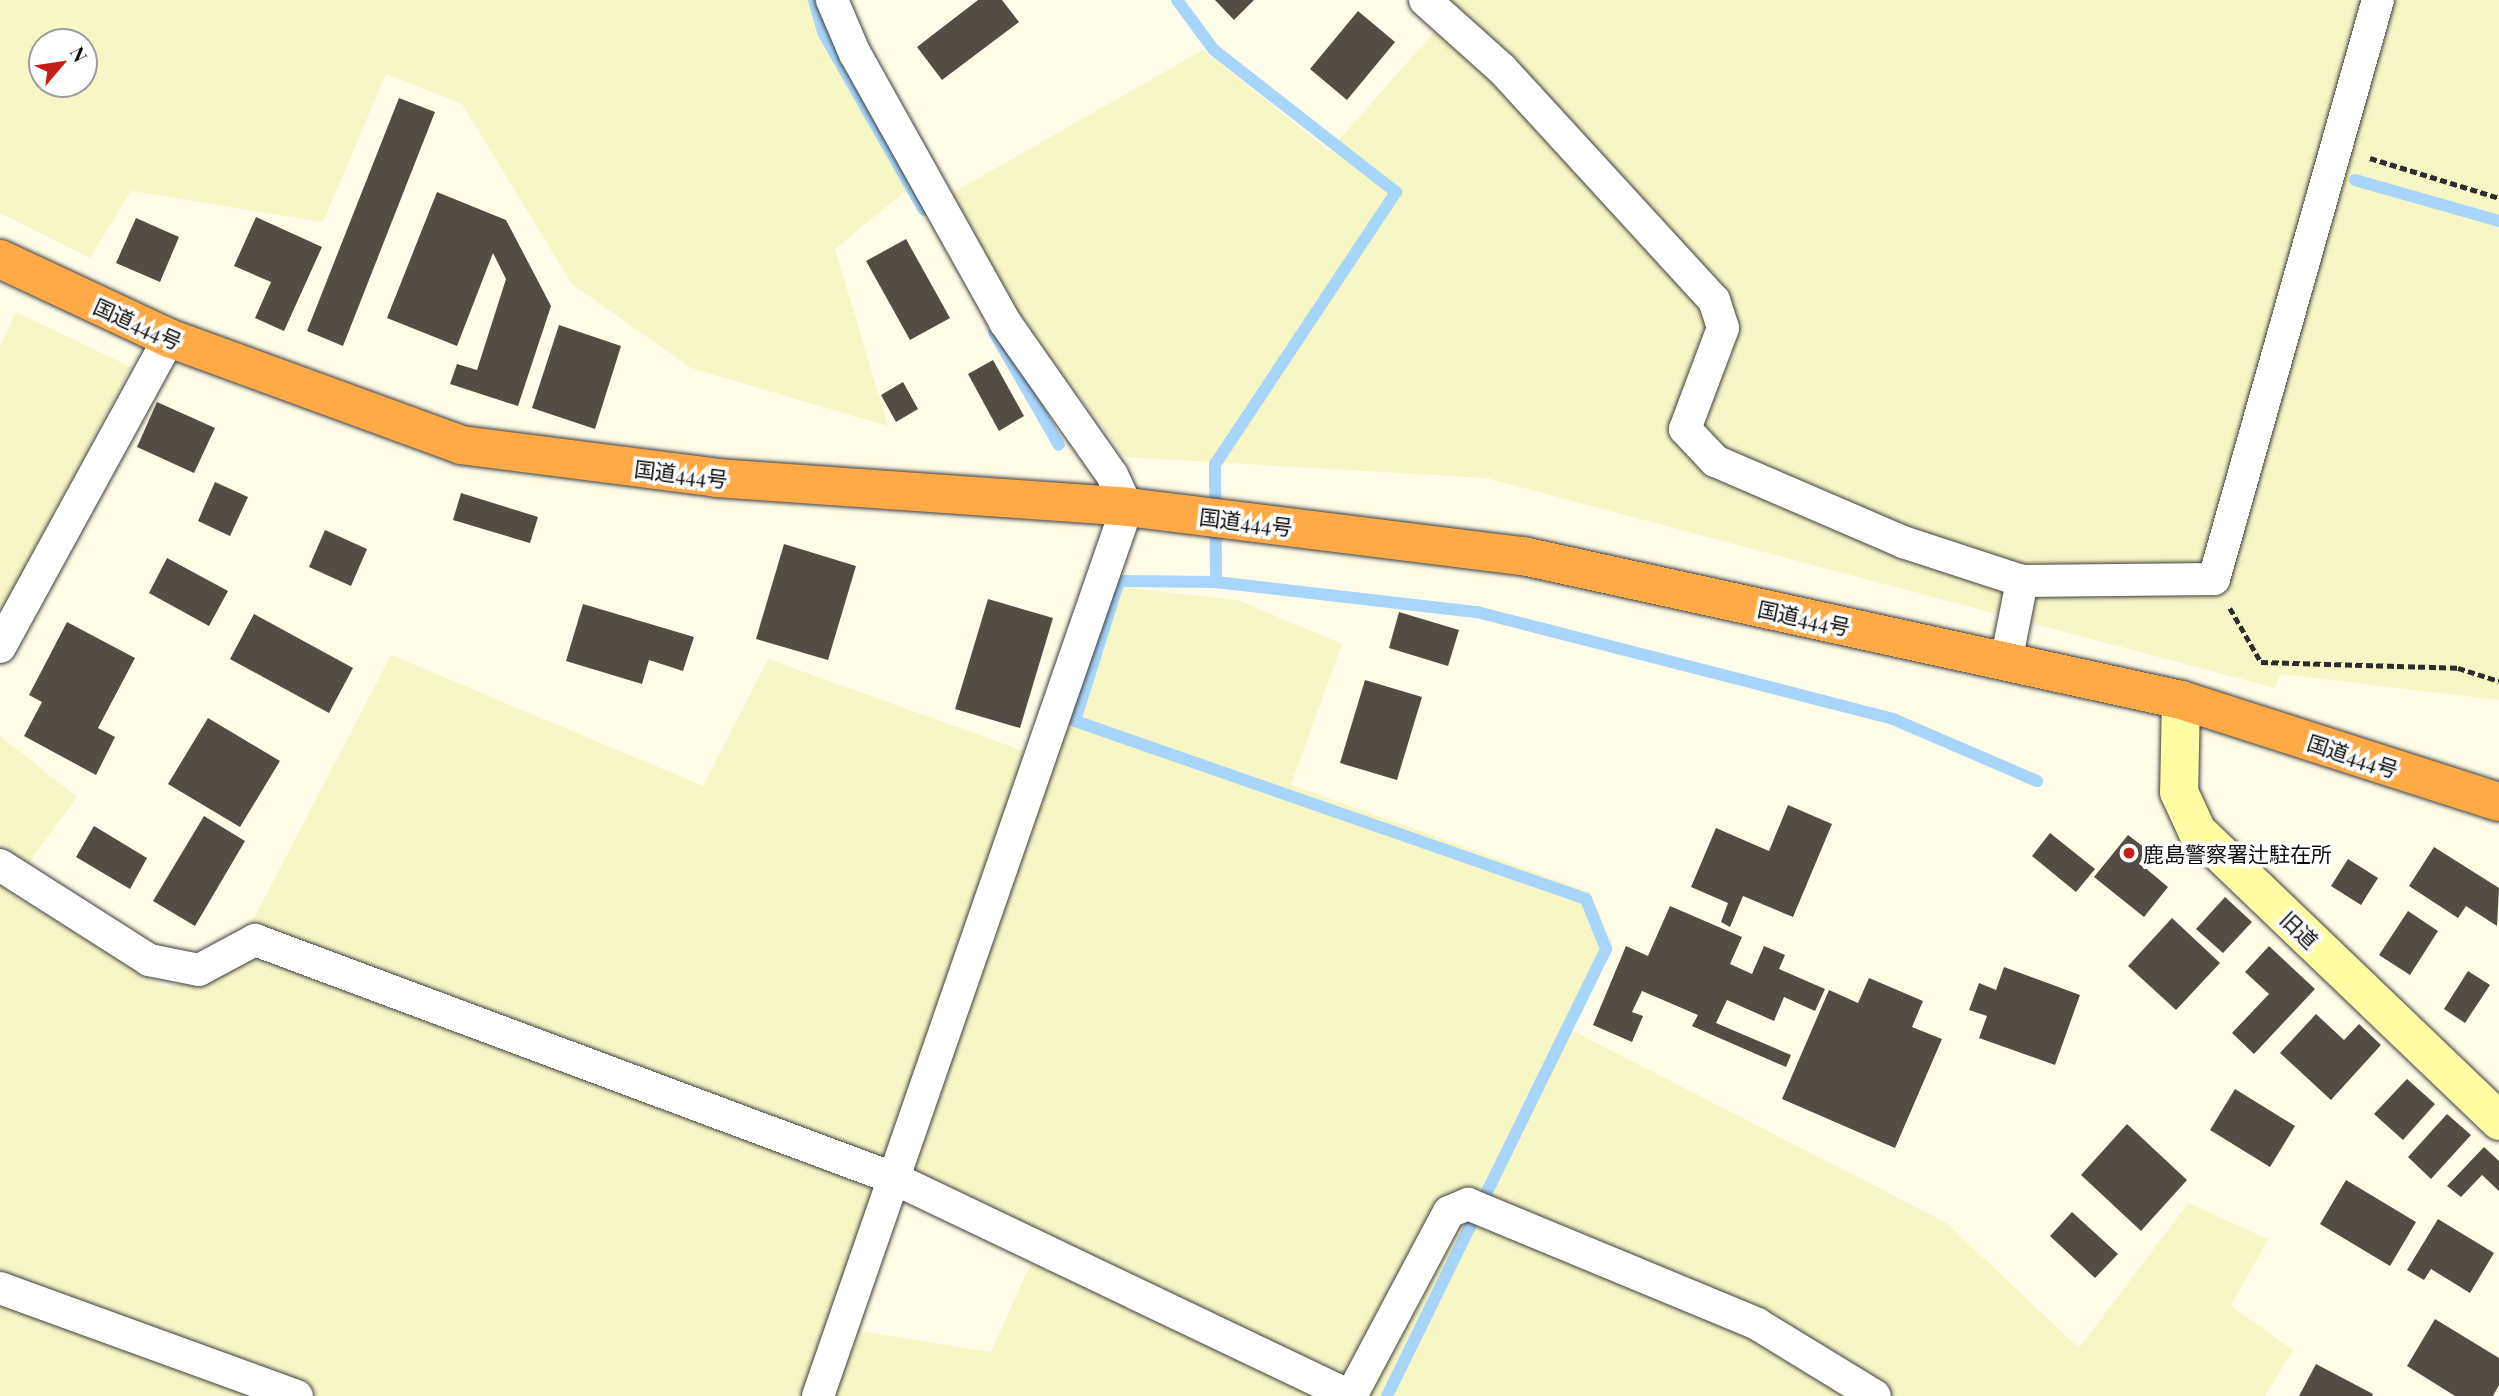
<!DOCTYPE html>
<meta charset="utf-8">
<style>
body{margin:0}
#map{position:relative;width:2499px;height:1396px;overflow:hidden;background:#fffce8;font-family:"Playfair Display","Noto Sans JP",serif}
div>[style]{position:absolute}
.farmland>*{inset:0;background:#f7f7c6}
.stream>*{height:12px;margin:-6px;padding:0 6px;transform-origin:6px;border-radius:6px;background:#a8d5fc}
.building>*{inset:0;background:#544d46}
.path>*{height:4.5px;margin-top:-2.25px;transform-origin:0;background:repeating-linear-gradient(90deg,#2d2d2d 0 7px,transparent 0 10.5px)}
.roads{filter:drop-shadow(0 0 2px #3e3e3e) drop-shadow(0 0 2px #3e3e3e)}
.street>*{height:32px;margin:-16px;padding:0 16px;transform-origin:16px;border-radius:16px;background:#fff}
.secondary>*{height:38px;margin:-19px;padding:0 19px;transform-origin:19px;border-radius:19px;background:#fffda3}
.highway>*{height:38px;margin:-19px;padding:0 19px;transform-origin:19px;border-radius:19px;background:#ffaa46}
.dots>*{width:19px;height:19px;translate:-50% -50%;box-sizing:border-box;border:4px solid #fff;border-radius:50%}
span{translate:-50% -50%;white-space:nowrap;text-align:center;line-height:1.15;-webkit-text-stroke:7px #fff;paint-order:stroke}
.street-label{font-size:21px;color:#0b0b0b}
.poi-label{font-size:21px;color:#0b0b0b}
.left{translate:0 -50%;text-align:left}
.north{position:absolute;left:28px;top:28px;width:70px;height:70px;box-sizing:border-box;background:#fff;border:2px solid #9d9d9d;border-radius:50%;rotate:61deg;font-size:19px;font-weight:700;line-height:28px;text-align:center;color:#0b0b0b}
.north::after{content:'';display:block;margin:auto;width:24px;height:32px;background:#c51e18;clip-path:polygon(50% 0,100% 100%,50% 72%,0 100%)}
</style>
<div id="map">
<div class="farmland">
<div style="clip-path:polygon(evenodd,0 0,820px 0,916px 182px,835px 249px,888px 426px,691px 368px,572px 284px,462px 104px,386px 74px,323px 222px,131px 191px,90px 258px,0 213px,0 0,42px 42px,84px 42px,84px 84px,42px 84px,42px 42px)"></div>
<div style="clip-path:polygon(1435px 0,2499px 0,2499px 700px,2280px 674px,2275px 688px,1486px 478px,1125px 457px,1018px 314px,949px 195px,1203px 50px,1329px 151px,1450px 14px)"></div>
<div style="clip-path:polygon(16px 312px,131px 367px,0 613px,0 346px)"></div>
<div style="clip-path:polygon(evenodd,1110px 586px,1238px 600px,1342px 644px,1291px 785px,1590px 892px,1613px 945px,1571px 1030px,1945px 1222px,2079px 1348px,2188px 1203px,2268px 1239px,2231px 1306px,2293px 1350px,2265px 1396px,0 1396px,0 736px,77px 797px,7px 892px,166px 987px,225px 974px,391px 655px,703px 786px,768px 659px,1051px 761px,1110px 586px,906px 1194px,1034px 1256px,991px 1352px,859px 1331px,906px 1194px)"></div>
</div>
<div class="stream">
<div style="left:814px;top:0;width:35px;rotate:74deg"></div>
<div style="left:824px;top:34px;width:202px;rotate:60.4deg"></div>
<div style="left:1177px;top:0;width:62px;rotate:53.5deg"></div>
<div style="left:1214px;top:50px;width:231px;rotate:38deg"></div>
<div style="left:1396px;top:192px;width:327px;rotate:123.6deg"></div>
<div style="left:1215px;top:464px;width:118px;rotate:89.5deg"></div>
<div style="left:2355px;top:180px;width:150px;rotate:15.9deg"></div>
<div style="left:994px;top:332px;width:130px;rotate:60.1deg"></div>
<div style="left:1387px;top:1396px;width:498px;rotate:-63.9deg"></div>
<div style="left:1606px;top:949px;width:54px;rotate:-111.8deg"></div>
<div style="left:1586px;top:899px;width:541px;rotate:-160.79deg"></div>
<div style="left:1075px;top:721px;width:147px;rotate:-72.6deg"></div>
<div style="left:1119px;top:581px;width:97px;rotate:0.6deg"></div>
<div style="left:1216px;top:582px;width:263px;rotate:6.6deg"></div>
<div style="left:1477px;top:612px;width:430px;rotate:14.4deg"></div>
<div style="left:1893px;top:719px;width:157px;rotate:23.3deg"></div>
</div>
<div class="building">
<div style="clip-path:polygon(978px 0,1002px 0,1019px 22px,942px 80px,917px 47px)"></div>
<div style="clip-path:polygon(1215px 0,1254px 0,1234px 20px)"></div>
<div style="clip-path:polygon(1358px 11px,1395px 42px,1347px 100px,1310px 69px)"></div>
<div style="clip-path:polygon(399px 98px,435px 112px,343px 346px,307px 331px)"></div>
<div style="clip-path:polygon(437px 192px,506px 220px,551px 306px,518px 406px,450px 384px,457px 364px,477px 370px,506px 279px,493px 253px,457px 346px,387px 318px)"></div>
<div style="clip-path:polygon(256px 217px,322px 247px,284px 331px,255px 318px,271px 282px,234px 266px)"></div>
<div style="clip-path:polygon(136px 218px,179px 237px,160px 282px,116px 263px)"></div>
<div style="clip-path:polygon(906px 239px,950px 318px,910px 340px,866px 261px)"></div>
<div style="clip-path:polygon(559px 325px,621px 346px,595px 429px,532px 408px)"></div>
<div style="clip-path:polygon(993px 360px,1024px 416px,999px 431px,968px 374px)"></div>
<div style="clip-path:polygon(903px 382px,918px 409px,896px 422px,881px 395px)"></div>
<div style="clip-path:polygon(157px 402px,215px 428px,194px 473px,137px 447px)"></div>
<div style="clip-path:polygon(215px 482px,248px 497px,230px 536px,198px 521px)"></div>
<div style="clip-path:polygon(461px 493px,538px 517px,530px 543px,453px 520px)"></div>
<div style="clip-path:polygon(325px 530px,367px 549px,351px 586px,309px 567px)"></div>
<div style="clip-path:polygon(784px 544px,856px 566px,828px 660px,756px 639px)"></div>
<div style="clip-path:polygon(167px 558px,228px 591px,209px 626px,149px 593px)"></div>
<div style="clip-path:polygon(988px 599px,1053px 618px,1020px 728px,955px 709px)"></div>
<div style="clip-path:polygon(583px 604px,694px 637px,683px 671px,649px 660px,642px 684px,566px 661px)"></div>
<div style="clip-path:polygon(1399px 612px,1459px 630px,1448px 666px,1389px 648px)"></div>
<div style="clip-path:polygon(254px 614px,353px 668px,329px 713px,230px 659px)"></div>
<div style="clip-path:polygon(67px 622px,135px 658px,98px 728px,115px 737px,96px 775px,24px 736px,42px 702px,29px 695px)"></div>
<div style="clip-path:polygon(1365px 680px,1422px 697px,1397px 780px,1340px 763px)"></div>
<div style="clip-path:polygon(208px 718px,280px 761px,240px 827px,168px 784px)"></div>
<div style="clip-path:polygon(1788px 805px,1832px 824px,1793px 917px,1743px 896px,1730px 927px,1721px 922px,1728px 903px,1691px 887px,1716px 828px,1769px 851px)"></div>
<div style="clip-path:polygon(204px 816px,245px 841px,195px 926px,153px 901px)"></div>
<div style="clip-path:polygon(94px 826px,147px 858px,130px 889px,76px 857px)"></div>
<div style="clip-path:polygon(2050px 833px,2095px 869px,2076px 892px,2032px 856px)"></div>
<div style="clip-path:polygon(2128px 835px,2153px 854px,2143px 866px,2168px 887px,2144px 917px,2094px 877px)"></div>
<div style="clip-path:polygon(2434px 847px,2499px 888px,2497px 926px,2466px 906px,2458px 918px,2409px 886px)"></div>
<div style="clip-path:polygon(2348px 859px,2378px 878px,2361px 905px,2331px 886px)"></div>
<div style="clip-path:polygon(2225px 897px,2252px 922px,2223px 953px,2196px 929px)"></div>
<div style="clip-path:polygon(1670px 906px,1742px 937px,1730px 964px,1752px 974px,1764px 946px,1785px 955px,1779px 969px,1825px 989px,1815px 1011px,1784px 997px,1774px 1021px,1727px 1000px,1716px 1023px,1791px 1055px,1786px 1067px,1692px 1026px,1698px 1015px,1642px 991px,1632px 1012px,1643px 1016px,1632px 1042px,1593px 1025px,1626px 946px,1648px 956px)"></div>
<div style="clip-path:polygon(2408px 911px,2438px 931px,2410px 975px,2379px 955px)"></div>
<div style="clip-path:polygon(2172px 918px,2220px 963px,2176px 1010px,2128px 966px)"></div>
<div style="clip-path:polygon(2269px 946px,2315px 989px,2254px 1054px,2232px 1033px,2269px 994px,2245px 972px)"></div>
<div style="clip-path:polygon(2004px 967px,2080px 995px,2055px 1065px,1979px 1038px,1987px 1016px,1969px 1010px,1979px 983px,1996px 990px)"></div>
<div style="clip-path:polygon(2468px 971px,2490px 985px,2465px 1023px,2444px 1009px)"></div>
<div style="clip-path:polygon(1869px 978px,1923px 1001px,1912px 1027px,1942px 1039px,1895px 1148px,1782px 1099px,1829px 990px,1858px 1003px)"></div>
<div style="clip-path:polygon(2316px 1014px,2344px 1040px,2359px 1024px,2381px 1045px,2331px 1100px,2280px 1053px)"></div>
<div style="clip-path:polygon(2407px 1079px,2435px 1104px,2403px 1140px,2374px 1114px)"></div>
<div style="clip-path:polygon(2235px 1089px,2295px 1126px,2270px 1167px,2210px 1130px)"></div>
<div style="clip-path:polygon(2447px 1114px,2471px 1135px,2431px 1179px,2408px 1157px)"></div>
<div style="clip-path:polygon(2127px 1124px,2187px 1180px,2141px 1231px,2081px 1175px)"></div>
<div style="clip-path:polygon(2484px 1147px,2499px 1161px,2499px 1191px,2482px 1175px,2461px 1197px,2447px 1186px)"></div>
<div style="clip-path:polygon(2346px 1180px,2416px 1222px,2390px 1266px,2320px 1224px)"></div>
<div style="clip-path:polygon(2072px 1212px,2118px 1254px,2095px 1278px,2050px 1236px)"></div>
<div style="clip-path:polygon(2438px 1219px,2494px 1253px,2470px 1293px,2431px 1269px,2424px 1280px,2407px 1270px)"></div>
<div style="clip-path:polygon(2435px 1319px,2499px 1358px,2499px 1385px,2493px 1396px,2455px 1396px,2407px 1366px)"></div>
<div style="clip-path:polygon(2316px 1364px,2373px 1394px,2372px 1396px,2299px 1396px)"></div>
</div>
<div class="path">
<div style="left:2370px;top:158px;width:135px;rotate:17.2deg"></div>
<div style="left:2230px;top:608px;width:62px;rotate:60.1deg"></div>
<div style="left:2261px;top:662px;width:197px;rotate:1.7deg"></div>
<div style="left:2458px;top:668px;width:43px;rotate:17.6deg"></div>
</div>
<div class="roads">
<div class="street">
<div style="left:1425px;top:0;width:103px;rotate:41.9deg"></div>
<div style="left:1502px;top:69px;width:314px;rotate:47.5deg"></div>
<div style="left:1714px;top:300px;width:29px;rotate:72deg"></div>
<div style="left:1723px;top:328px;width:108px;rotate:110.6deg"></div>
<div style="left:1685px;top:429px;width:44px;rotate:46.8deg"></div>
<div style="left:1715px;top:461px;width:205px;rotate:23.3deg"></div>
<div style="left:1903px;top:542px;width:125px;rotate:18.1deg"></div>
<div style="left:2022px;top:581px;width:192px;rotate:-0.6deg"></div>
<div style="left:2214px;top:579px;width:602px;rotate:-74.19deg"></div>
<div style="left:0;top:647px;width:352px;rotate:-61.3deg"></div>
<div style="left:2006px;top:662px;width:83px;rotate:-78.8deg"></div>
<div style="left:0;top:865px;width:177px;rotate:32.5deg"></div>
<div style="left:149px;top:960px;width:51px;rotate:11.3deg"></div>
<div style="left:199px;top:970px;width:64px;rotate:-28.2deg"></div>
<div style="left:255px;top:940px;width:681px;rotate:20.46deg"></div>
<div style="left:893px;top:1178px;width:506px;rotate:25.5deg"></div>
<div style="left:0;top:1288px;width:316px;rotate:20deg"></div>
<div style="left:818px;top:1396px;width:941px;rotate:-70.83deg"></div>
<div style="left:1127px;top:507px;width:35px;rotate:-115deg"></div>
<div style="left:1112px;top:475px;width:187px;rotate:-125deg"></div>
<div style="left:1005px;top:322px;width:307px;rotate:-119.2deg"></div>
<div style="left:855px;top:54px;width:59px;rotate:-113.1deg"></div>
<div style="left:1351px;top:1396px;width:208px;rotate:-62deg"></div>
<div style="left:1449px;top:1212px;width:21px;rotate:-23deg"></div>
<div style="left:1468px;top:1204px;width:313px;rotate:22.5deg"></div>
<div style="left:1757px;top:1324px;width:138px;rotate:31.4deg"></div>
</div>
<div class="secondary">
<div style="left:2181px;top:700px;width:92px;rotate:91.2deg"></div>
<div style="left:2179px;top:792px;width:43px;rotate:65.2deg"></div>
<div style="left:2197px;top:831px;width:419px;rotate:43.8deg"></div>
</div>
<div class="highway">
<div style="left:0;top:259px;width:187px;rotate:25.1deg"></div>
<div style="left:169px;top:338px;width:311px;rotate:20.1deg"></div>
<div style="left:461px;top:445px;width:258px;rotate:7.3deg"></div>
<div style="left:717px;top:478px;width:411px;rotate:4deg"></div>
<div style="left:1127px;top:507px;width:399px;rotate:7.1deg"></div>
<div style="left:1523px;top:556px;width:674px;rotate:12.34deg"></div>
<div style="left:2181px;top:700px;width:334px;rotate:17.8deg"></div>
</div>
</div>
<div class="dots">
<div style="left:2129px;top:853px;background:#c51e18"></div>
</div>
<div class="street-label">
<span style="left:138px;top:323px;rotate:24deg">国道444号</span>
<span style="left:681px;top:473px;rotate:7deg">国道444号</span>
<span style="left:1246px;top:521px;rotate:7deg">国道444号</span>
<span style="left:1804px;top:617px;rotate:12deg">国道444号</span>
<span style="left:2353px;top:755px;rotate:18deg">国道444号</span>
<span style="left:2300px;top:929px;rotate:44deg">旧道</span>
</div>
<div class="poi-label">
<span class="left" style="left:2143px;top:853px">鹿島警察署辻駐在所</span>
</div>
<div class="north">N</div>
</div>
